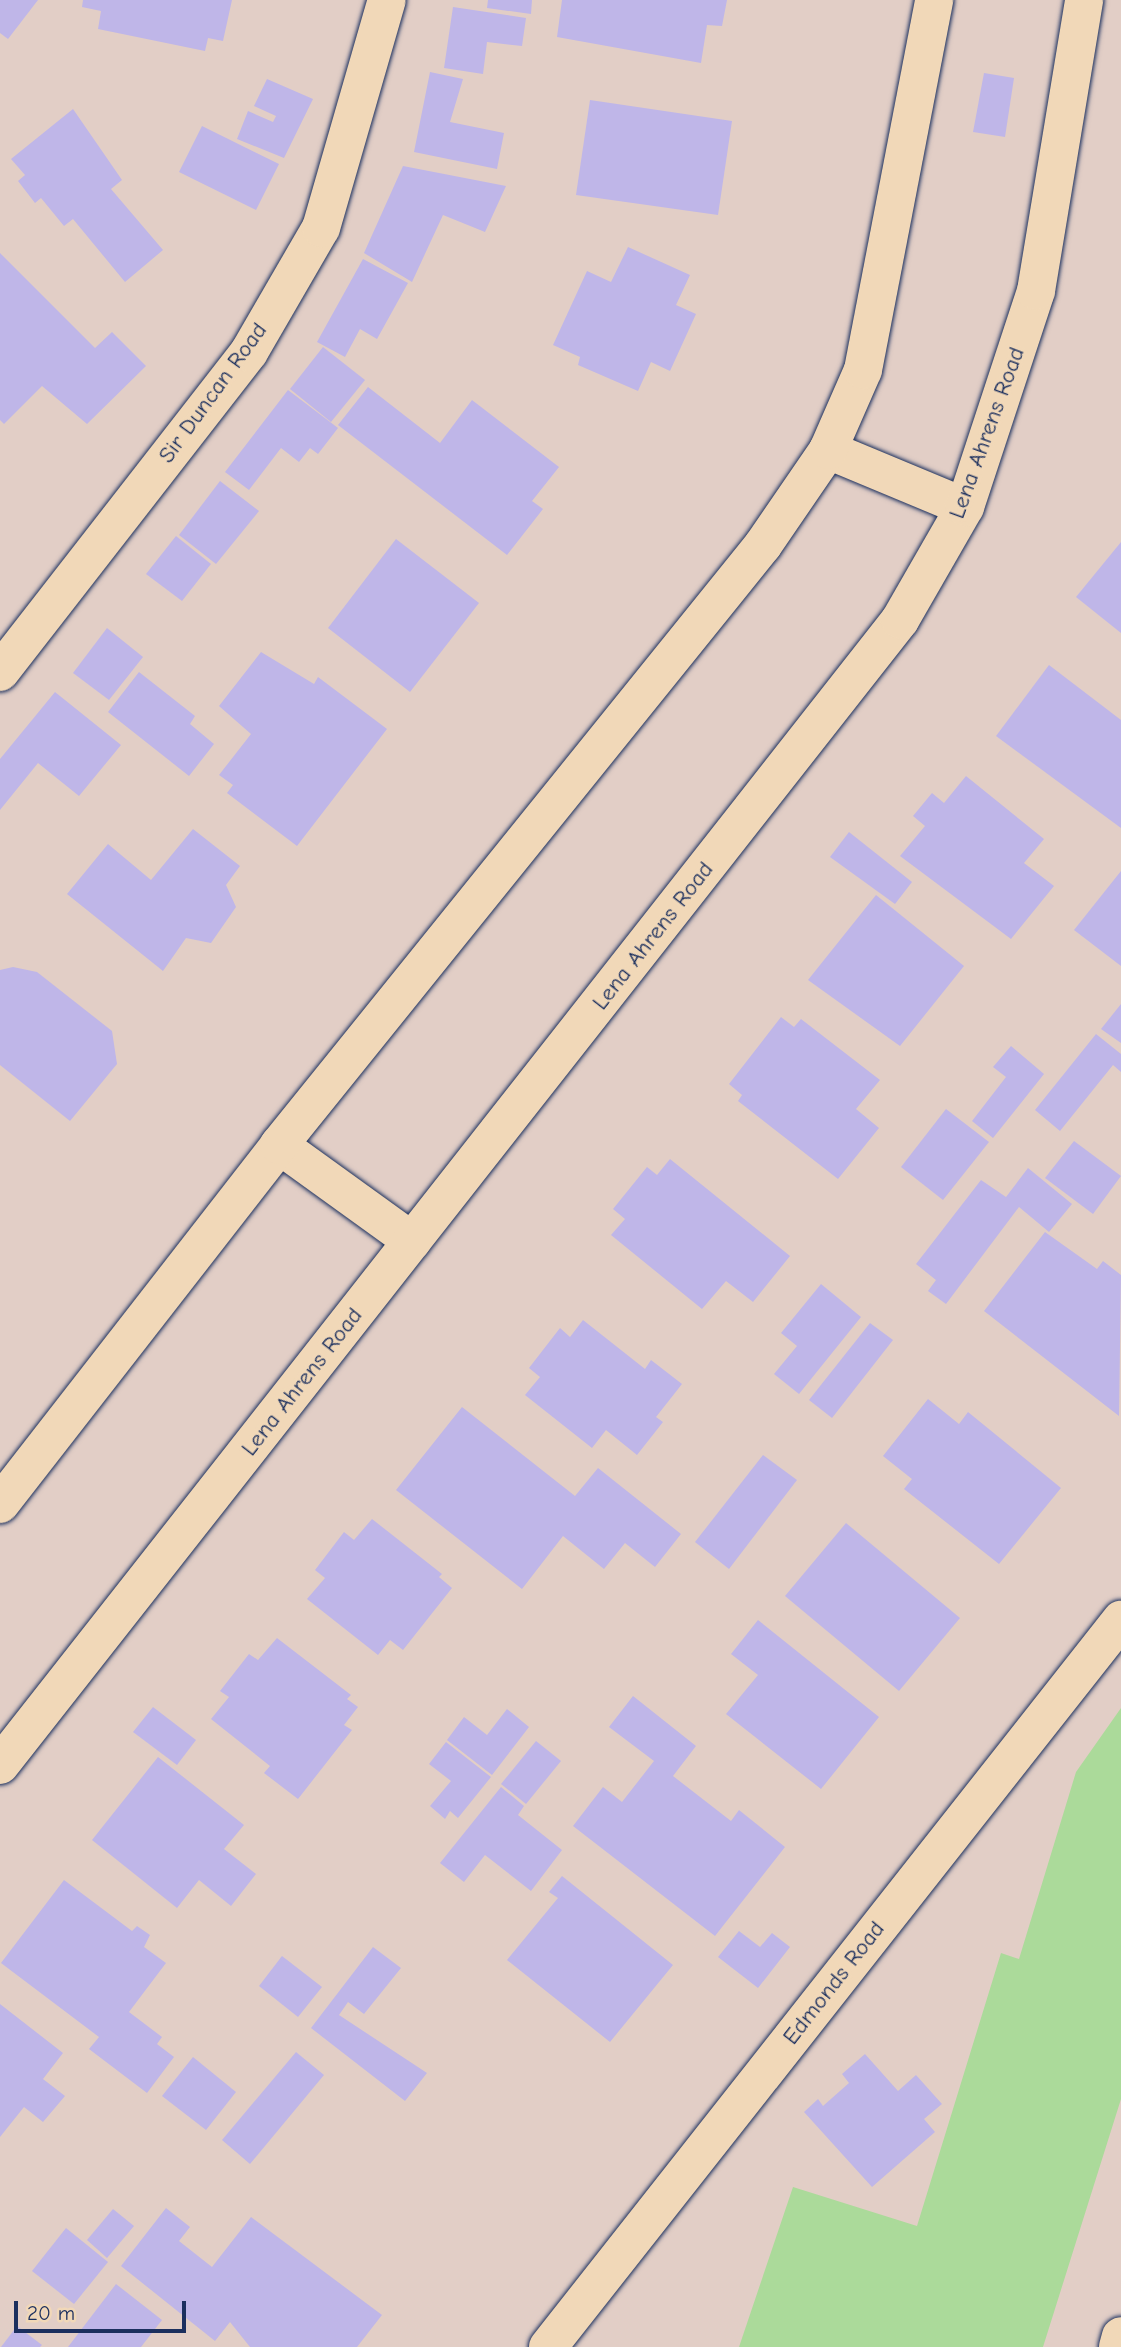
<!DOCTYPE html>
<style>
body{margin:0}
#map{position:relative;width:1121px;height:2347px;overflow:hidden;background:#e2cec6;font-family:"Comic Neue",sans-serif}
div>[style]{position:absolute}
.green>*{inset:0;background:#abda9a}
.building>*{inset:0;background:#bfb6e8}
.roads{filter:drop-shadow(0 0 2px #1b2f5e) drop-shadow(0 0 2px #1b2f5e)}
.minor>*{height:38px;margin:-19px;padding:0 19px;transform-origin:19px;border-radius:19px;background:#f1d8b8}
.secondary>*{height:38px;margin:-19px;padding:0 19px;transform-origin:19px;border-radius:19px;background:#f1d8b8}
span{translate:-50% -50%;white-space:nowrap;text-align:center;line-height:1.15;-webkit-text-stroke:7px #f1d8b8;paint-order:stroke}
.street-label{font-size:23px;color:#1b2f5e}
.scale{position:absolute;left:14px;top:2301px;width:172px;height:32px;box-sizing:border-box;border:4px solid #1b2f5e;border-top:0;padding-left:9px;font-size:21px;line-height:24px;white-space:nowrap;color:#1b2f5e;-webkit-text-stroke:5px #f1d8b8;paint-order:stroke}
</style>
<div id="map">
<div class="green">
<div style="clip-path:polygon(1121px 1708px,1121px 2099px,1043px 2347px,739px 2347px,793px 2187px,917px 2226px,1001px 1953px,1019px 1959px,1076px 1772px)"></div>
</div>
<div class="building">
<div style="clip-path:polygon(0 0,38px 0,8px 39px,0 33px)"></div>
<div style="clip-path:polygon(83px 0,232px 0,223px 41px,208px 38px,205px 51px,98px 29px,101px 11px,82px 7px)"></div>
<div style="clip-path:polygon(488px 0,532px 0,531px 14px,487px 8px)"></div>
<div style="clip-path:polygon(562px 0,727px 0,722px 26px,707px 25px,701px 63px,557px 37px)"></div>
<div style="clip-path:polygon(453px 7px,526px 18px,522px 46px,487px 42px,483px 74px,444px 68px)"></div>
<div style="clip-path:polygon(430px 72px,463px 79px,450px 122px,504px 133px,497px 169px,414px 152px)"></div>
<div style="clip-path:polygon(984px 73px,1014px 78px,1005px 137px,973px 132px)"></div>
<div style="clip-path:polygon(267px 79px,313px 99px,284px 158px,237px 139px,248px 111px,273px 122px,276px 116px,254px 106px)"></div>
<div style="clip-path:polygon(590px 100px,732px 121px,718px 215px,576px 195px)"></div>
<div style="clip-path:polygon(73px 109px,122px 180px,111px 189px,163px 250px,125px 282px,73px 219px,64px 226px,41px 198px,35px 203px,18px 181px,25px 175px,11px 159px)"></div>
<div style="clip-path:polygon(202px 126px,279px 164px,256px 210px,179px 172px)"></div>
<div style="clip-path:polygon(403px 166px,506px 186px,485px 232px,443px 215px,412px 282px,364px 253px)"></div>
<div style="clip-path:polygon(628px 247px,690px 275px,676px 305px,696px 314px,670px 371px,651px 362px,638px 391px,578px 365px,580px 357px,553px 345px,587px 271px,611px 282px)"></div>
<div style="clip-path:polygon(0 253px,95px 348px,112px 332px,146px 366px,87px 424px,42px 386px,4px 424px,0 420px)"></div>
<div style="clip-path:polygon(363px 259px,408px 283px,377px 339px,360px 329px,345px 357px,317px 342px)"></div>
<div style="clip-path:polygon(323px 347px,365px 380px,331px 422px,290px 389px)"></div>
<div style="clip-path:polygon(368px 387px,440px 443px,472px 400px,559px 467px,532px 501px,543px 509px,507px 555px,338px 425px)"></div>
<div style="clip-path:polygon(288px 390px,338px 428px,318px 454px,310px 448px,299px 462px,281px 448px,249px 490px,225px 472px)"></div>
<div style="clip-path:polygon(220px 481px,259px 511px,216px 564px,179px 535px)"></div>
<div style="clip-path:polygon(176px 536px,211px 564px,182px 601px,146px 574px)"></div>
<div style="clip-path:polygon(396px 539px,479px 603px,410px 692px,328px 628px)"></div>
<div style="clip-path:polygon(1121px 542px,1121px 633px,1076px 597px)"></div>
<div style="clip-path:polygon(107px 628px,143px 657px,109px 700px,73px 673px)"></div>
<div style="clip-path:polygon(261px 652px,314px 684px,318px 677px,387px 729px,297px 846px,227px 793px,233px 785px,219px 775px,251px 734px,219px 706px)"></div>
<div style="clip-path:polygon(1049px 665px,1121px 720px,1121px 828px,996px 736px)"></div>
<div style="clip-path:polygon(139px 672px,195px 716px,190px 724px,214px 744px,189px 776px,108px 712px)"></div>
<div style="clip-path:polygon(55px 692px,121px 745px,79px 796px,38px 763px,0 810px,0 759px)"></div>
<div style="clip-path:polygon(966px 776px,1044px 839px,1024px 863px,1054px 886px,1011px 939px,900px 856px,925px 826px,913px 816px,932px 793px,944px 803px)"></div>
<div style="clip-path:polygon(193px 829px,240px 866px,226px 885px,236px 907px,211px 943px,186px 938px,163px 971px,67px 894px,108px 844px,151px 880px)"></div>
<div style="clip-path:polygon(849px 832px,912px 882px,895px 904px,830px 857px)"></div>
<div style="clip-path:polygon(1121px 871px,1121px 966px,1074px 930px)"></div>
<div style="clip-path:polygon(876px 895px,964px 966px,900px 1046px,808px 980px)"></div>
<div style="clip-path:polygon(13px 967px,37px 972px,112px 1031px,117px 1064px,70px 1121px,0 1065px,0 970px)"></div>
<div style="clip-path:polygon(1121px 1004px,1121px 1043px,1101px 1029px)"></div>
<div style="clip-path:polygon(781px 1017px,794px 1027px,801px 1019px,880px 1080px,856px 1109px,879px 1128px,838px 1179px,738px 1101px,742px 1095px,729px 1084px)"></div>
<div style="clip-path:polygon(1096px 1034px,1121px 1054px,1121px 1072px,1113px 1065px,1060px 1131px,1035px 1110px)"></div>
<div style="clip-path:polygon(1011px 1046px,1044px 1074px,993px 1138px,972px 1121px,1006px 1077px,993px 1067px)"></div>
<div style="clip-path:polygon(946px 1109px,989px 1142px,943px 1200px,901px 1167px)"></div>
<div style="clip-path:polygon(1074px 1141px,1121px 1176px,1093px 1214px,1045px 1178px)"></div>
<div style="clip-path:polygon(670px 1159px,790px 1256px,753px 1302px,726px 1281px,702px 1309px,611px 1235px,625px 1219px,613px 1209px,647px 1167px,657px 1175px)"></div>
<div style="clip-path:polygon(1028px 1168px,1072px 1204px,1049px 1232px,1019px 1207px,946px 1304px,928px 1291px,936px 1280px,916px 1264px,981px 1180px,1006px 1197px)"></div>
<div style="clip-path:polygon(1045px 1232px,1097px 1269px,1103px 1261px,1121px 1275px,1119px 1416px,984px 1311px)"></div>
<div style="clip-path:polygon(821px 1284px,861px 1317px,799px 1394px,774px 1374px,797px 1346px,781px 1333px)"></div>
<div style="clip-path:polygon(583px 1320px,645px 1369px,651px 1360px,682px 1384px,656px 1417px,663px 1422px,637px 1455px,606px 1430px,592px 1448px,525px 1395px,540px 1377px,529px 1368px,560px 1328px,570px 1337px)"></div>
<div style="clip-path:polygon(870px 1323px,893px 1340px,832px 1418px,809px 1400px)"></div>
<div style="clip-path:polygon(928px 1399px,959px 1424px,968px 1412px,1061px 1488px,999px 1564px,904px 1489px,912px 1479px,883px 1456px)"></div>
<div style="clip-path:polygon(462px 1407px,575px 1496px,598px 1468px,681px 1534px,655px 1567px,625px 1543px,604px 1569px,563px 1536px,522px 1589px,396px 1490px)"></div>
<div style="clip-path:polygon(763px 1455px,797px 1480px,729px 1569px,695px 1542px)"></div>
<div style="clip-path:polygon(372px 1519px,442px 1574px,439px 1577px,452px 1588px,403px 1650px,390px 1640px,378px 1655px,307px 1599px,325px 1578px,315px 1570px,344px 1532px,354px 1540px)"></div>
<div style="clip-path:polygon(846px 1523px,960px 1618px,899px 1691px,785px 1596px)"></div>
<div style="clip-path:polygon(758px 1620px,879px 1717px,821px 1789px,726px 1714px,758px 1675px,731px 1654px)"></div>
<div style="clip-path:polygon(277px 1638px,351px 1695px,347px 1699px,358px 1707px,344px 1725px,352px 1730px,298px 1799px,264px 1773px,270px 1766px,211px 1719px,229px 1697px,220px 1691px,249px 1654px,258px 1660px)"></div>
<div style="clip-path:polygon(633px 1696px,696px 1746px,673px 1776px,731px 1821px,739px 1810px,785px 1847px,715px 1936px,573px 1826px,603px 1787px,622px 1802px,654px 1761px,609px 1727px)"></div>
<div style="clip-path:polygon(153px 1707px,196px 1740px,177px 1765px,133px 1732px)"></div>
<div style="clip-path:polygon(507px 1709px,529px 1727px,492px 1775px,447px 1740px,464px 1717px,487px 1735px)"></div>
<div style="clip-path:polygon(536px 1741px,561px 1761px,526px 1804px,501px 1784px)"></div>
<div style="clip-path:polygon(446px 1742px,491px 1777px,458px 1818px,450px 1811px,445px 1819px,430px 1806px,451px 1781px,429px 1764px)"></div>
<div style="clip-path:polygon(158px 1757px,244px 1825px,224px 1849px,256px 1874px,231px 1906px,199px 1880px,177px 1908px,92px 1840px)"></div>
<div style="clip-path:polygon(501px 1787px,524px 1806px,518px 1815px,562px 1850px,531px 1891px,485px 1855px,464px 1882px,440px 1863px)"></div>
<div style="clip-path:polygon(562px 1876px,673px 1965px,610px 2042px,507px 1960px,558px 1898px,549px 1892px)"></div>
<div style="clip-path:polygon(64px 1880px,132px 1931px,137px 1926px,150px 1935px,144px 1947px,166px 1963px,129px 2012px,162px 2037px,157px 2044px,174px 2057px,147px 2093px,89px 2049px,99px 2037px,1px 1963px)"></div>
<div style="clip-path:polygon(739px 1931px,760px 1947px,772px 1933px,790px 1947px,758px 1988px,718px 1957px)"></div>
<div style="clip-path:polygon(373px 1947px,401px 1968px,364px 2014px,348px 2002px,339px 2015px,427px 2073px,405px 2101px,311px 2028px)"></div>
<div style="clip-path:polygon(282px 1956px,322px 1987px,298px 2017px,259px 1986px)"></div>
<div style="clip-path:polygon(0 2004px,63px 2053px,43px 2079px,65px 2096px,43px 2122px,24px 2107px,0 2137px)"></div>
<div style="clip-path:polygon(296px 2052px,324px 2075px,250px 2164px,222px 2140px)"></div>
<div style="clip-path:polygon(865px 2054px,898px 2091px,916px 2075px,942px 2104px,924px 2119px,935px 2132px,872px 2187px,804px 2112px,818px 2099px,823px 2106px,849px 2083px,842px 2074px)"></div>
<div style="clip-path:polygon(193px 2057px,236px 2092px,206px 2130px,162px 2096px)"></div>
<div style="clip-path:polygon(166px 2208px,190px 2227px,179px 2241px,212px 2267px,251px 2217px,382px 2315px,357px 2347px,250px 2347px,230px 2322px,215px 2341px,121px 2266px)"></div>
<div style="clip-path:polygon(113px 2209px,134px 2226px,107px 2258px,87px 2240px)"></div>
<div style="clip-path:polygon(66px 2228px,108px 2262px,74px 2304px,32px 2271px)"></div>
<div style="clip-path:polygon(116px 2284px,162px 2320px,141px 2347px,68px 2347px)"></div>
<div style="clip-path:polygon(17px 2326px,42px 2345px,40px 2347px,1px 2347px)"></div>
</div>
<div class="roads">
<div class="minor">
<div style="left:0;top:672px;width:405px;rotate:-52.1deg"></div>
<div style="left:249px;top:352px;width:143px;rotate:-59.9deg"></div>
<div style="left:321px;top:228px;width:237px;rotate:-73.9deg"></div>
<div style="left:548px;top:2347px;width:926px;rotate:-51.76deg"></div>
<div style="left:1118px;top:2347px;width:11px;rotate:-75deg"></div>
</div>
<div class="secondary">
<div style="left:828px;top:450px;width:148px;rotate:22.6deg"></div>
<div style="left:279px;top:1145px;width:164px;rotate:35.8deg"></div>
<div style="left:0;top:1504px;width:455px;rotate:-52.1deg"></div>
<div style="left:279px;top:1145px;width:771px;rotate:-51.11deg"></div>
<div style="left:763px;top:545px;width:115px;rotate:-55.6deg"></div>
<div style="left:828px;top:450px;width:87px;rotate:-66.4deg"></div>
<div style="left:863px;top:370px;width:377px;rotate:-79.1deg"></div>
<div style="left:0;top:1765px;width:1456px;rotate:-51.83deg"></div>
<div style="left:900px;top:620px;width:130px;rotate:-60.1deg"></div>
<div style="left:965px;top:507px;width:227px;rotate:-71.8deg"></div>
<div style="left:1036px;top:291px;width:295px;rotate:-80.6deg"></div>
</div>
</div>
<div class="street-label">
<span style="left:213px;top:393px;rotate:-54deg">Sir Duncan Road</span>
<span style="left:987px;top:433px;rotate:-70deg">Lena Ahrens Road</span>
<span style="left:653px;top:936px;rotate:-52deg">Lena Ahrens Road</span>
<span style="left:302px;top:1382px;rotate:-52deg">Lena Ahrens Road</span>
<span style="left:834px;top:1983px;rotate:-52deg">Edmonds Road</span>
</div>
<div class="scale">20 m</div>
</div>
